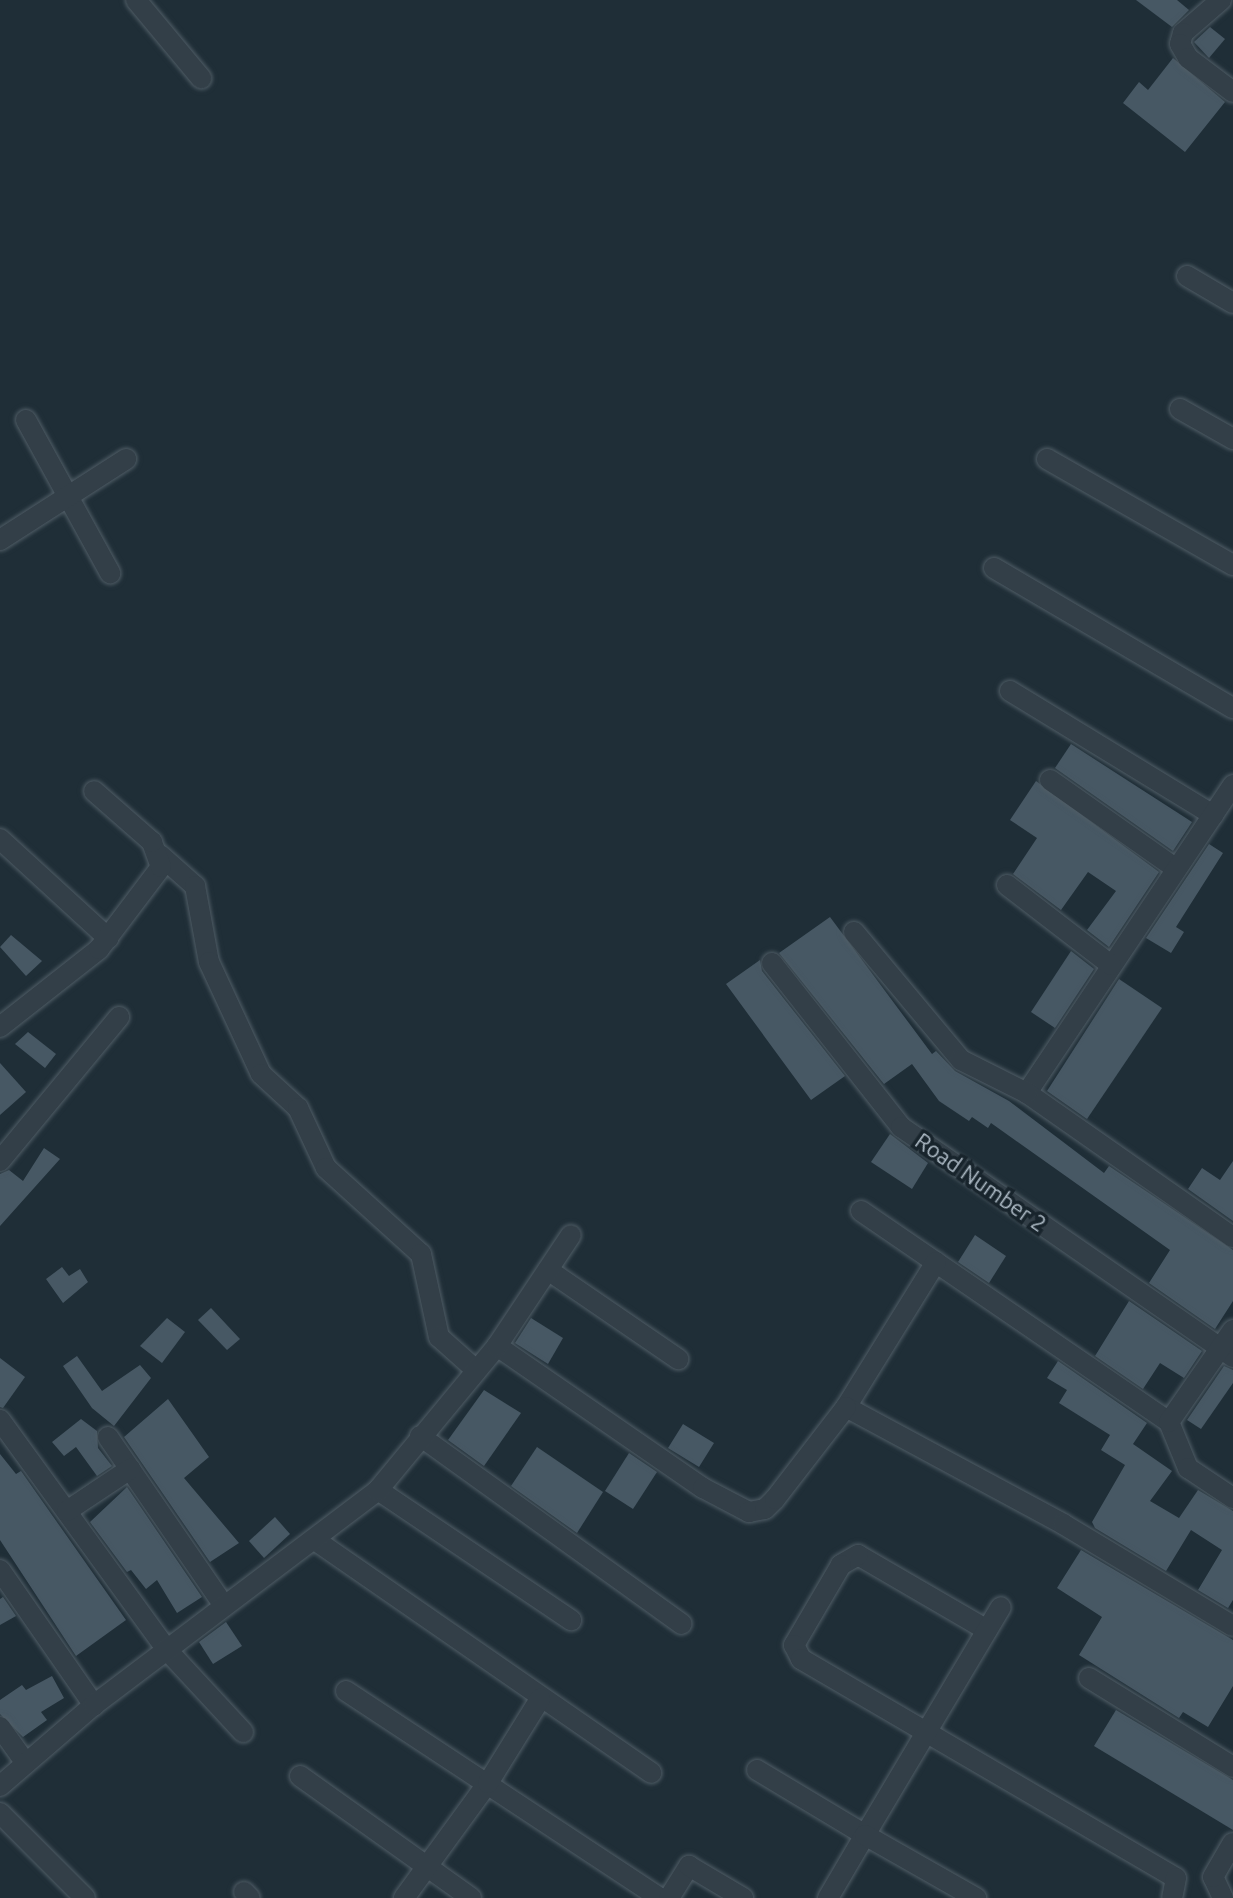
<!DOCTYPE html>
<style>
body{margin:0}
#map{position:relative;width:1233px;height:1898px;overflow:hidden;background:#1f2e37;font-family:Ubuntu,sans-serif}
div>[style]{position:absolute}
.building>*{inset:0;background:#475864}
.roads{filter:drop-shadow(0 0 2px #505d66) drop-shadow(0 0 2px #505d66)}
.street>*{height:20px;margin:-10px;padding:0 10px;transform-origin:10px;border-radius:10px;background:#333f48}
span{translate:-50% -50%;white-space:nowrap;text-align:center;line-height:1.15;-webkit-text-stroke:7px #18242c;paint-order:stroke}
.street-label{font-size:22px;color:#adbac5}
</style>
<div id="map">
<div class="building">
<div style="clip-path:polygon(1136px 0,1177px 0,1189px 10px,1172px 27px)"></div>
<div style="clip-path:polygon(1210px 27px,1225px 39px,1209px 58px,1194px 42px)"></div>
<div style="clip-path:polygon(1173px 58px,1225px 102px,1185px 152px,1123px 103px,1139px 82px,1148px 90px)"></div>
<div style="clip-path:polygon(1071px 744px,1192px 822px,1173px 851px,1055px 768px)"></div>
<div style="clip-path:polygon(1036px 781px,1159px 872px,1109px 947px,1087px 930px,1116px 891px,1088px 872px,1061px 910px,1013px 874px,1037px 838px,1010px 820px)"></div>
<div style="clip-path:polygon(1209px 844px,1223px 853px,1176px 927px,1184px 932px,1171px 953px,1146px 938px)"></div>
<div style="clip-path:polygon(830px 917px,932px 1054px,936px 1051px,955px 1071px,1009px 1101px,1104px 1173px,1109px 1166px,1233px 1250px,1233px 1301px,1215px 1329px,1149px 1283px,1170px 1250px,991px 1123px,988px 1128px,972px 1117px,969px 1121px,939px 1101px,912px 1064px,884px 1084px,779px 953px)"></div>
<div style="clip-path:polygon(11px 935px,42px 961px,26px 976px,0 947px)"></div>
<div style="clip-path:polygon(1071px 951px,1094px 969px,1055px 1028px,1031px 1012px)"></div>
<div style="clip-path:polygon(760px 960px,762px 971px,845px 1076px,811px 1100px,726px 984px)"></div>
<div style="clip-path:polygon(1119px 979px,1162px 1008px,1087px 1119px,1047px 1091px)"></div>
<div style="clip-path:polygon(28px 1032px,56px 1054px,45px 1068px,15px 1044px)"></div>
<div style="clip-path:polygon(0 1063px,26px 1092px,0 1115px)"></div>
<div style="clip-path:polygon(890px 1134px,928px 1163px,912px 1189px,871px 1162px)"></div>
<div style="clip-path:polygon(44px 1148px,60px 1159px,0 1226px,0 1174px,9px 1170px,23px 1181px)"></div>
<div style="clip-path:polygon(1233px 1161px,1233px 1221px,1188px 1189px,1202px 1168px,1220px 1180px)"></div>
<div style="clip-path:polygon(975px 1235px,1006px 1256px,989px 1283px,958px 1262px)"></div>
<div style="clip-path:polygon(62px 1267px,69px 1276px,80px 1269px,88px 1282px,63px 1303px,46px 1279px)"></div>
<div style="clip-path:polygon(1129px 1301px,1202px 1351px,1184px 1378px,1160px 1363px,1143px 1389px,1095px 1356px)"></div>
<div style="clip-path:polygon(211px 1308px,240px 1339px,227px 1350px,198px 1320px)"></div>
<div style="clip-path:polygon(167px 1318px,185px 1332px,162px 1363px,140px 1346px)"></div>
<div style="clip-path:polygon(531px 1318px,563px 1338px,548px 1364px,515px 1343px)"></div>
<div style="clip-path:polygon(77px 1356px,102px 1391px,140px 1365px,151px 1378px,114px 1426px,92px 1408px,63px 1366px)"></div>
<div style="clip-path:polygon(0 1358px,25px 1377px,3px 1408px,0 1407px)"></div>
<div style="clip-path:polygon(1058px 1361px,1147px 1423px,1133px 1444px,1172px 1471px,1150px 1501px,1179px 1518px,1198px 1490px,1233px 1511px,1233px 1600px,1228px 1608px,1198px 1590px,1222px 1550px,1191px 1530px,1166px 1571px,1095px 1528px,1092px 1522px,1125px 1465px,1101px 1450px,1110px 1435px,1059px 1403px,1067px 1390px,1047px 1378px)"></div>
<div style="clip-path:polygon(1224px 1366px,1233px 1370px,1233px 1383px,1201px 1429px,1187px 1420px)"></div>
<div style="clip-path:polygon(484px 1390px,521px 1413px,484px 1466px,448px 1440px)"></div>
<div style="clip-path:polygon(168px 1399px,209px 1457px,184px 1478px,239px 1543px,210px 1562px,124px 1437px)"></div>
<div style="clip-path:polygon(81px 1419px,97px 1431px,98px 1448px,112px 1466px,97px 1476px,76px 1447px,64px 1456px,52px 1442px)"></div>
<div style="clip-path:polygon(683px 1424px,714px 1443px,699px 1467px,668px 1448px)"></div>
<div style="clip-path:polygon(537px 1447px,603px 1492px,577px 1533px,511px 1486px)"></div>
<div style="clip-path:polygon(629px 1453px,657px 1472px,633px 1509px,605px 1491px)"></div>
<div style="clip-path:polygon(0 1454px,16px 1474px,21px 1471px,126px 1620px,76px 1656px,0 1540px)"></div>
<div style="clip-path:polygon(127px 1487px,202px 1597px,177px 1613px,157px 1580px,146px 1589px,131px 1570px,127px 1572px,90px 1522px)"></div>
<div style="clip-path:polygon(275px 1517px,290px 1534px,264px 1558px,249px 1541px)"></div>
<div style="clip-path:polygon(1081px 1550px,1233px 1640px,1233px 1686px,1208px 1727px,1183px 1712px,1179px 1718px,1079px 1655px,1102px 1617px,1057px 1588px)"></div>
<div style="clip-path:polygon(3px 1597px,16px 1616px,0 1625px,0 1599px)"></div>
<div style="clip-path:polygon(226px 1622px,242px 1646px,213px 1664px,199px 1642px)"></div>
<div style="clip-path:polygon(52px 1676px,64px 1698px,41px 1712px,47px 1720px,23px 1737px,0 1714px,0 1700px,22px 1685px,26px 1690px)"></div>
<div style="clip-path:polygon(1116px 1710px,1233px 1780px,1233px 1830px,1094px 1746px)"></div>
</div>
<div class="roads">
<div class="street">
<div style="left:136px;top:0;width:102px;rotate:50.2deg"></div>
<div style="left:1221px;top:0;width:50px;rotate:139deg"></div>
<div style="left:1183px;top:33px;width:11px;rotate:105deg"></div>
<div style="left:1180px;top:44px;width:16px;rotate:60deg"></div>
<div style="left:1188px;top:58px;width:56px;rotate:37.1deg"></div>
<div style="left:1187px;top:276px;width:53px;rotate:30.4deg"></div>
<div style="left:1180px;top:409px;width:61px;rotate:29.5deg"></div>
<div style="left:26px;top:420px;width:175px;rotate:61.2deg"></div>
<div style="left:1047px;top:459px;width:214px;rotate:29.7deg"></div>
<div style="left:0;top:540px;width:150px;rotate:-32.7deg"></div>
<div style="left:994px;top:568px;width:277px;rotate:30.4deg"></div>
<div style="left:1010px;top:691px;width:238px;rotate:31.4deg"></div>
<div style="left:1050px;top:780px;width:151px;rotate:35.1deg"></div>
<div style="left:1233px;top:785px;width:371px;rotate:123.8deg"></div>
<div style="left:1027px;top:1093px;width:251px;rotate:35deg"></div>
<div style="left:0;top:839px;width:147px;rotate:42.5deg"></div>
<div style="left:160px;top:855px;width:47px;rotate:41.5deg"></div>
<div style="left:195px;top:886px;width:77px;rotate:79.6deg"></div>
<div style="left:209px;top:962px;width:123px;rotate:65.1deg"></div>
<div style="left:261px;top:1074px;width:50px;rotate:42.6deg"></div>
<div style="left:298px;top:1108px;width:66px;rotate:65deg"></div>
<div style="left:326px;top:1168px;width:128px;rotate:42.2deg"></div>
<div style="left:421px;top:1254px;width:85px;rotate:77.8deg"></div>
<div style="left:439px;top:1337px;width:50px;rotate:41.7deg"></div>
<div style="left:1007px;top:885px;width:131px;rotate:37.6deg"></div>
<div style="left:854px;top:932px;width:167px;rotate:50.1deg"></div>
<div style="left:961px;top:1060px;width:74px;rotate:26.6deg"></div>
<div style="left:772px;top:963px;width:209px;rotate:51.8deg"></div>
<div style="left:901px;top:1127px;width:404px;rotate:34.7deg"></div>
<div style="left:0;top:1027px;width:126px;rotate:-38.2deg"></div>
<div style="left:99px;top:949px;width:103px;rotate:-52.9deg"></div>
<div style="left:161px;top:867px;width:27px;rotate:-110deg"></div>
<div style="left:152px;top:842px;width:77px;rotate:-138.7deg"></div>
<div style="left:0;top:1161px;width:187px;rotate:-50.4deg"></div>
<div style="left:861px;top:1211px;width:373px;rotate:34.4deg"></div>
<div style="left:1169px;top:1422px;width:50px;rotate:67.6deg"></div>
<div style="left:1188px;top:1468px;width:54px;rotate:33.7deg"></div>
<div style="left:936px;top:1262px;width:171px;rotate:121.8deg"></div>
<div style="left:846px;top:1407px;width:247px;rotate:28.3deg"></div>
<div style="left:1063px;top:1524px;width:198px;rotate:31deg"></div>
<div style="left:548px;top:1270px;width:158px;rotate:34.4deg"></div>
<div style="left:497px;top:1346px;width:250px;rotate:34.6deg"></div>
<div style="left:703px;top:1488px;width:52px;rotate:27.6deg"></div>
<div style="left:749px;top:1512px;width:16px;rotate:-11deg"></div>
<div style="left:765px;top:1509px;width:14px;rotate:-45deg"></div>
<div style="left:775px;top:1499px;width:116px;rotate:-52.3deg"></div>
<div style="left:0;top:1420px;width:284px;rotate:54deg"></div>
<div style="left:167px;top:1650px;width:112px;rotate:47.2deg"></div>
<div style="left:1169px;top:1422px;width:112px;rotate:-55.2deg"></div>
<div style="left:420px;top:1436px;width:322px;rotate:35.7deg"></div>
<div style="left:108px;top:1437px;width:205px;rotate:55.5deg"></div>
<div style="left:378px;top:1490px;width:233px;rotate:34deg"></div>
<div style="left:67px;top:1511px;width:76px;rotate:-33.7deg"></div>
<div style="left:315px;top:1540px;width:409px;rotate:34.7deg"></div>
<div style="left:0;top:1570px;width:165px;rotate:55.2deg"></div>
<div style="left:987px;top:1630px;width:149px;rotate:-149.8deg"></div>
<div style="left:858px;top:1555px;width:20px;rotate:150deg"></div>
<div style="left:841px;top:1565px;width:93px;rotate:120.4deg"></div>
<div style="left:794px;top:1645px;width:16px;rotate:63deg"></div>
<div style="left:801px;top:1659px;width:434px;rotate:30.3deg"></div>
<div style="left:1176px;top:1878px;width:20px;rotate:101deg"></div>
<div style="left:1089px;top:1678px;width:169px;rotate:31.7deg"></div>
<div style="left:346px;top:1691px;width:376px;rotate:33.4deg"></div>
<div style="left:0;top:1727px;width:43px;rotate:54.5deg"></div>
<div style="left:757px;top:1770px;width:126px;rotate:31deg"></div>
<div style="left:865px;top:1835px;width:265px;rotate:-59.2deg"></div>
<div style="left:300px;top:1776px;width:210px;rotate:35.5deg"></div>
<div style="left:0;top:1786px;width:124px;rotate:-40.8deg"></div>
<div style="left:94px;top:1705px;width:356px;rotate:-37.1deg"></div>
<div style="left:378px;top:1490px;width:187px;rotate:-50.4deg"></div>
<div style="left:497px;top:1346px;width:133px;rotate:-56.3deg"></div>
<div style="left:0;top:1813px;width:120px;rotate:45deg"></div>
<div style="left:244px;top:1892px;width:8px;rotate:45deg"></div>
<div style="left:404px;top:1898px;width:142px;rotate:-53.9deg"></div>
<div style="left:488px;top:1783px;width:99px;rotate:-58.2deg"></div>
<div style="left:669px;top:1898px;width:38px;rotate:-58deg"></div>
<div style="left:689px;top:1866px;width:63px;rotate:30.7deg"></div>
<div style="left:828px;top:1898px;width:73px;rotate:-59.6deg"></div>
<div style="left:865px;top:1835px;width:128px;rotate:29.6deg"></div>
<div style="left:1223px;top:1898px;width:23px;rotate:-115deg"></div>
<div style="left:1213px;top:1877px;width:39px;rotate:-60deg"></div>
</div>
</div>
<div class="street-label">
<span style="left:981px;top:1182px;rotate:35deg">Road Number 2</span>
</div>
</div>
